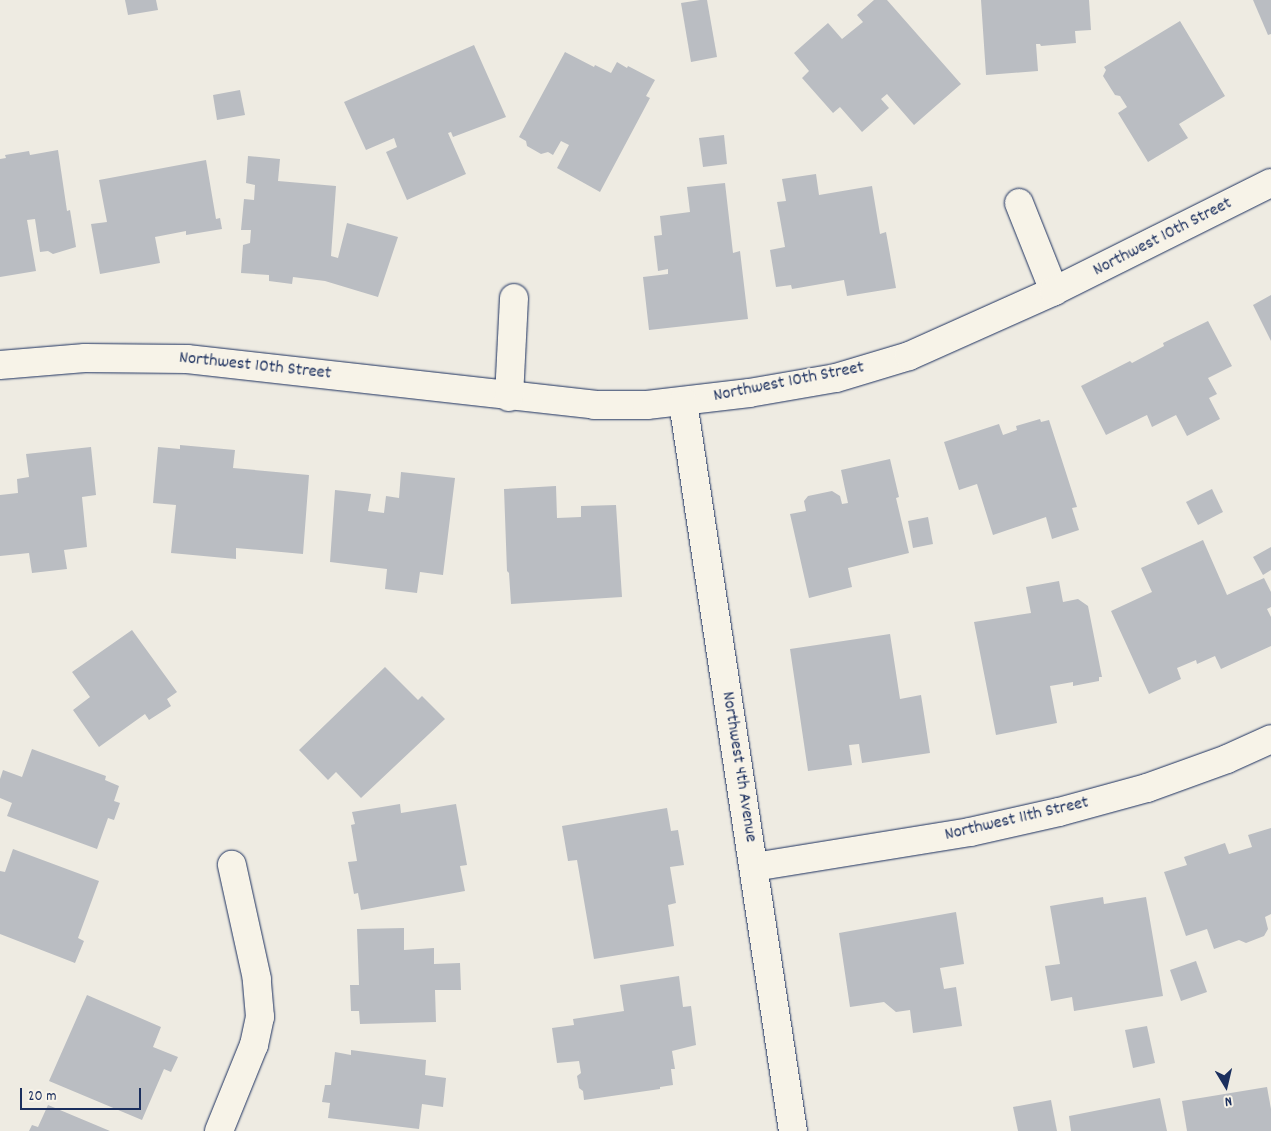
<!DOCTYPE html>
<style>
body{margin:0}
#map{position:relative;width:1271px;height:1131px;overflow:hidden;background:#eeebe2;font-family:Dekko,sans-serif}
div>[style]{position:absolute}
.building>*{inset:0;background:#babdc2}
.roads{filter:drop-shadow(0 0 1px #1b2f5e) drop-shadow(0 0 1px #1b2f5e)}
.minor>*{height:28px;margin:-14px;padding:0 14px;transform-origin:14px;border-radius:14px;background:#f7f3e8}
span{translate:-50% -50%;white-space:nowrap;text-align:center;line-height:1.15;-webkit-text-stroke:4px #f7f3e8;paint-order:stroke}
.street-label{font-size:18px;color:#1b2f5e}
.north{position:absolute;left:1201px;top:1061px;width:50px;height:50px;-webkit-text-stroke:4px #f7f3e8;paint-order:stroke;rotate:171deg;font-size:14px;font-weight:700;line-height:20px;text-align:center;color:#1b2f5e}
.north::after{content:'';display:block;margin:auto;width:18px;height:22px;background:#1b2f5e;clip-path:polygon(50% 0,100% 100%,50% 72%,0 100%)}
.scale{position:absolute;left:20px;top:1088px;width:121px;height:22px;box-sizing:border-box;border:2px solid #1b2f5e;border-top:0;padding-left:6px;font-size:15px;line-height:18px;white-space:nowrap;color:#1b2f5e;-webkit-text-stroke:4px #f7f3e8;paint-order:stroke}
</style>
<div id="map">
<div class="building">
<div style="clip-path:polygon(125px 0,156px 0,158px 10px,128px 15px)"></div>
<div style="clip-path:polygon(700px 0,707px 0,717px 57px,691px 62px,681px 3px)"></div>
<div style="clip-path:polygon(874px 0,887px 0,961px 84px,914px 125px,887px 94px,881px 99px,889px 108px,862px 132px,840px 107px,833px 113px,802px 78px,809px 71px,794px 53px,828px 23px,842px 39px,863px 22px,857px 15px)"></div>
<div style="clip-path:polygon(981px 0,1089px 0,1091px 30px,1075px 31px,1076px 43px,1041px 46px,1040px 44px,1036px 44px,1038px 71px,986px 75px)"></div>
<div style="clip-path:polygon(1253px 0,1271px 0,1271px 34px,1268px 35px)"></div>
<div style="clip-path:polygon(1180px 21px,1225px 96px,1179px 124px,1188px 138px,1148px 162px,1118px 113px,1127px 107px,1120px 96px,1115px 95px,1103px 76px,1106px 70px,1104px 67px)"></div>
<div style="clip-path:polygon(474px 45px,506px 117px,453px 137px,451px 132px,448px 133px,466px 174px,407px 200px,386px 152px,397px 147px,394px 138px,366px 150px,344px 102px)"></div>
<div style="clip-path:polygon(565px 52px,594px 67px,595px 65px,611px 73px,617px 62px,627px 68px,628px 66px,655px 80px,646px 96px,650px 98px,600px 192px,557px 168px,569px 145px,561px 141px,553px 155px,548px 152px,541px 154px,527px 146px,526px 141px,519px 137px)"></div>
<div style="clip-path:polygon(240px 90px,245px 115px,217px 120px,213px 95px)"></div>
<div style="clip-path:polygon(724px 135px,727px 164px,703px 167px,699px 138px)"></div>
<div style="clip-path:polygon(58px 150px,67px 211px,70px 210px,76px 247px,53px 254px,48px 251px,40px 252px,35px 219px,27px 220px,36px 271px,0 277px,0 159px,6px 158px,5px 155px,29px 151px,30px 155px)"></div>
<div style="clip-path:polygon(248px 156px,280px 159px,278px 181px,336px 186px,331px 256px,338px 258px,347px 223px,398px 237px,378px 297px,325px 281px,293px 277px,292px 284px,269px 281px,269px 275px,241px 273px,243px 245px,250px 243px,251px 230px,241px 230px,244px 199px,254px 200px,255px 185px,246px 183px)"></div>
<div style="clip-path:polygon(206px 160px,216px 219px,220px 218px,222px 229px,186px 235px,186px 231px,155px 237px,160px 263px,100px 274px,91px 224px,107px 222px,99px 180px)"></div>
<div style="clip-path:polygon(816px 174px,819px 195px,872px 186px,880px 234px,886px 232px,896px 288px,847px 296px,844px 280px,792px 289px,791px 285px,776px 287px,770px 250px,785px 247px,777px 202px,786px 201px,782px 179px)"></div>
<div style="clip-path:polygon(725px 183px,733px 253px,740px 251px,748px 319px,649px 330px,643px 277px,668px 274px,668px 269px,658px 271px,654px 236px,662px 235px,660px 216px,690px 212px,687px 187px)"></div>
<div style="clip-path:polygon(1271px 295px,1271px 341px,1253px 305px)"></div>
<div style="clip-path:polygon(1208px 321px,1232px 366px,1208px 378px,1217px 394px,1209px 398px,1220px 419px,1187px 436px,1176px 415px,1152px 427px,1147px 415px,1106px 435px,1081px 386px,1130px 361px,1132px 363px,1164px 346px,1163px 343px)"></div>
<div style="clip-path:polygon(1040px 419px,1041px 422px,1049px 420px,1077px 507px,1072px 508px,1079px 530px,1052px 539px,1046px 517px,993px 535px,977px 484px,959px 490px,944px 442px,999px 424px,1003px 435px,1017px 430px,1016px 426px)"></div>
<div style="clip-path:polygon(180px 445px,235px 450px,233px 468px,309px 475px,303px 554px,236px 548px,236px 559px,171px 553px,176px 505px,153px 503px,158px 447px,180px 449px)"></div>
<div style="clip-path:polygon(91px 447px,96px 495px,82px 497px,87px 547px,64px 550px,67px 569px,32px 573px,29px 553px,0 556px,0 495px,18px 493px,17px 479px,29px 477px,26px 454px)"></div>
<div style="clip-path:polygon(890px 459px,899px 497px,896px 498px,909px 553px,848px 568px,852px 587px,809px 598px,790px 514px,806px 511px,804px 501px,808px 496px,832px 491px,840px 496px,842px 504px,848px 503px,841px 470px)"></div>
<div style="clip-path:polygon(401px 472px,455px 478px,443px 575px,420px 572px,417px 593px,385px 589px,387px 569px,330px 562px,335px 490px,371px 494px,368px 511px,384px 513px,386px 496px,399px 498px)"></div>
<div style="clip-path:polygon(556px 486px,557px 518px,581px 517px,581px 506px,616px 505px,622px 597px,511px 604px,509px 573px,507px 571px,504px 489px)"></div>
<div style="clip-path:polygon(1212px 489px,1223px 512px,1198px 525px,1186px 502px)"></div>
<div style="clip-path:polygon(928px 517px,933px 544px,913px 548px,908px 521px)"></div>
<div style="clip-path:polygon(1203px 540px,1227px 595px,1264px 578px,1271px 592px,1271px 607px,1267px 609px,1271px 617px,1271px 646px,1221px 669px,1215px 656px,1197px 664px,1196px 660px,1177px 668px,1181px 679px,1149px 694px,1111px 611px,1152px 592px,1141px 568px)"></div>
<div style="clip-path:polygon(1271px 547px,1271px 570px,1263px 575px,1253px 557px)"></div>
<div style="clip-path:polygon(1059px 581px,1063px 602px,1078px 599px,1088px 606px,1102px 677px,1099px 677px,1099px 681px,1073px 686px,1073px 682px,1050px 686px,1057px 723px,996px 735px,974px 622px,1031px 613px,1026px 587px)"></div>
<div style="clip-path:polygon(132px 630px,177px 692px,167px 699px,171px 706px,149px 720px,145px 714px,99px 747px,73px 710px,90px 697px,72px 672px)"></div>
<div style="clip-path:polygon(890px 634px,900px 699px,921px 695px,930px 753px,862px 763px,859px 744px,849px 745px,852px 765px,808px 771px,790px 649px)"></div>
<div style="clip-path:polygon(385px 667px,418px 700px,422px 696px,445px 719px,361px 798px,336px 772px,328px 780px,299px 750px)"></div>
<div style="clip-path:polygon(32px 749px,106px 776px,105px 780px,119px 786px,114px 801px,120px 803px,114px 820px,108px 818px,97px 849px,7px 816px,12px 803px,0 798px,0 779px,3px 770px,22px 777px)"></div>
<div style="clip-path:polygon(400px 804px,401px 813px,456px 804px,467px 865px,460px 866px,465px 891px,361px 910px,358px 893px,354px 894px,348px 862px,357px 861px,351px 825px,355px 824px,352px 812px)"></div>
<div style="clip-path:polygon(667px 808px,671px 831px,678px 830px,684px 865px,670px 867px,676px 903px,668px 905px,674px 946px,594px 959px,577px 860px,568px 861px,562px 826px)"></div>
<div style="clip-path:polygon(1271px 828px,1271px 914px,1265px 917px,1268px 929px,1264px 936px,1246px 943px,1239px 940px,1214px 949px,1207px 929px,1186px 936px,1164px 872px,1187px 865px,1184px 857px,1225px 843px,1229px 854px,1252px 847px,1248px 835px)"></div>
<div style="clip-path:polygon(13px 849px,99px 881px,78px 938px,84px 941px,75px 963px,0 934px,0 871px,5px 872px)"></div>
<div style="clip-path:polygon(1103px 897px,1104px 904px,1146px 897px,1163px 996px,1074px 1011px,1072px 997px,1051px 1001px,1045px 966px,1060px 964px,1050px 906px)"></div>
<div style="clip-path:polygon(956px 912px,964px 964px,940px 968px,944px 989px,956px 987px,962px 1026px,913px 1033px,910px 1010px,896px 1012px,884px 1002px,850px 1007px,839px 933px)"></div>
<div style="clip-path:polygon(404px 928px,404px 950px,434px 948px,434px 964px,460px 963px,461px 990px,435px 990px,436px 1022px,360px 1024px,359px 1011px,351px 1011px,350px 985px,359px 985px,357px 929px)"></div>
<div style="clip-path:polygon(1196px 961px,1207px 992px,1181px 1001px,1170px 970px)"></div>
<div style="clip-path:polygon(679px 976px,683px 1007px,691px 1006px,696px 1045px,672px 1051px,675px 1069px,671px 1069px,673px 1085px,660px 1087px,660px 1089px,584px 1100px,583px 1091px,579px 1088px,577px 1076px,581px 1073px,579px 1061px,557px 1063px,552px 1028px,574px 1025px,573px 1019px,624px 1011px,620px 985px)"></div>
<div style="clip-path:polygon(87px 995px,161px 1027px,153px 1047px,178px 1057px,171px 1072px,164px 1069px,142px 1120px,49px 1081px)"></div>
<div style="clip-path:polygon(1147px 1026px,1155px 1063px,1133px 1068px,1125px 1030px)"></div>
<div style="clip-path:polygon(351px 1050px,426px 1060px,425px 1075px,446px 1078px,443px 1107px,422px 1104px,419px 1129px,328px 1118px,330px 1103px,322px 1102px,325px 1085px,331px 1085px,335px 1052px,351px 1055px)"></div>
<div style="clip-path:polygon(1267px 1087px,1271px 1109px,1271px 1131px,1187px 1131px,1182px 1101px)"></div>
<div style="clip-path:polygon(1160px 1098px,1167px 1131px,1071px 1131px,1069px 1116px)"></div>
<div style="clip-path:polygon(1051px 1100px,1057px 1131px,1018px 1131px,1013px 1107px)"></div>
<div style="clip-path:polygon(48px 1105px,110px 1131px,29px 1131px,32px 1125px,38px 1127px)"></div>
</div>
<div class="roads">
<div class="minor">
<div style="left:1019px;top:203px;width:95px;rotate:68.3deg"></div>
<div style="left:0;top:365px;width:85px;rotate:-4.7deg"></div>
<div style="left:85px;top:358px;width:102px;rotate:0.6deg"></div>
<div style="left:187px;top:359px;width:410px;rotate:6.4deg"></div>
<div style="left:594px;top:405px;width:53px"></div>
<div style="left:647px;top:405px;width:103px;rotate:-6.7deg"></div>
<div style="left:749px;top:393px;width:88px;rotate:-9.8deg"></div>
<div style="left:836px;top:378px;width:76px;rotate:-16.8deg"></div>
<div style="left:909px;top:356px;width:159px;rotate:-24.1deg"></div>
<div style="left:1054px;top:291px;width:242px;rotate:-26.5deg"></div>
<div style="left:509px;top:397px;width:99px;rotate:-87.1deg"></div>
<div style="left:683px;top:402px;width:737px;rotate:81.42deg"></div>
<div style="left:754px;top:867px;width:219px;rotate:-9.2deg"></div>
<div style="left:970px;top:832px;width:91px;rotate:-12.7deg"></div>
<div style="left:1059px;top:812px;width:91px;rotate:-15.3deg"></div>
<div style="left:1147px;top:788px;width:85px;rotate:-19.9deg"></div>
<div style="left:1227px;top:759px;width:48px;rotate:-24.4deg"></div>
<div style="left:219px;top:1131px;width:93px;rotate:-67.9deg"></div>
<div style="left:254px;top:1045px;width:29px;rotate:-78deg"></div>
<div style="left:260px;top:1017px;width:38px;rotate:-95deg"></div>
<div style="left:257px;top:979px;width:117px;rotate:-102.4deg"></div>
</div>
</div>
<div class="street-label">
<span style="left:1163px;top:238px;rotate:-27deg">Northwest 10th Street</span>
<span style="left:255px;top:367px;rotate:6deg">Northwest 10th Street</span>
<span style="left:789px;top:383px;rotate:-11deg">Northwest 10th Street</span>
<span style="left:738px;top:767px;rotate:81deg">Northwest 4th Avenue</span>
<span style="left:1017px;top:820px;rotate:-13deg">Northwest 11th Street</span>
</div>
<div class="north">N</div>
<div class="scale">20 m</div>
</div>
